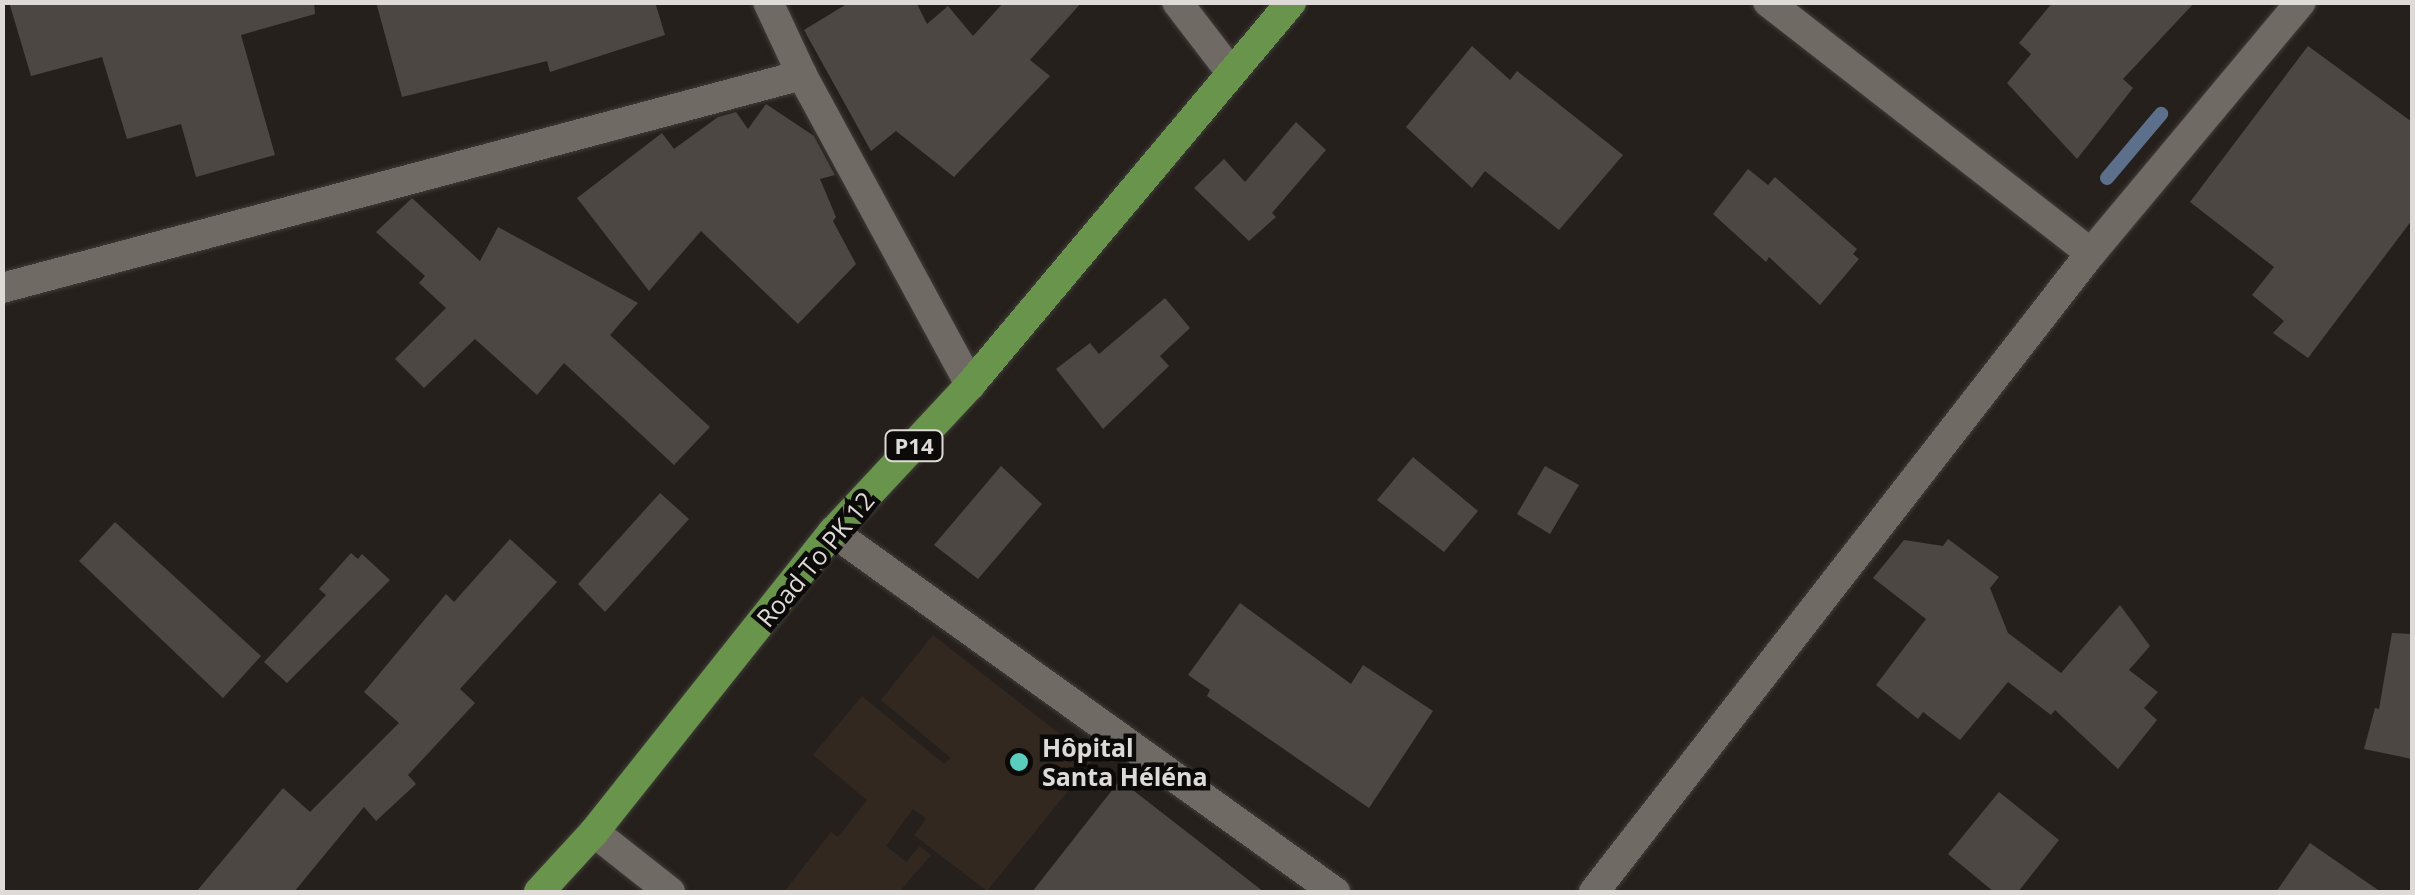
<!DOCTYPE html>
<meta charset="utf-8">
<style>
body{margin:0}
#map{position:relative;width:2415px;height:895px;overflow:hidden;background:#25201c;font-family:"Open Sans",sans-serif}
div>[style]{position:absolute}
.built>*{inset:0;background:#322820}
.stream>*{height:14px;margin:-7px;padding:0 7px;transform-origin:7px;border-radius:7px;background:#5c708c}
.building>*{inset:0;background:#4d4743}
.roads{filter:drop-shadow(0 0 2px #403c39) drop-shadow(0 0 2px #403c39)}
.street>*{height:30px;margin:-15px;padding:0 15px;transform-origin:15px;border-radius:15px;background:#706a65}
.primary>*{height:30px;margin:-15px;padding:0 15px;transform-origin:15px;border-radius:15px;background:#69944b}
.dots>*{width:28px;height:28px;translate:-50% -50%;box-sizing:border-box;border:5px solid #0c0a09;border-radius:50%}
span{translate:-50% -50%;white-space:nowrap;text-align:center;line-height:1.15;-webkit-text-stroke:9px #0c0a09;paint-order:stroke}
.shield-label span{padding:2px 8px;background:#0c0a09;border:2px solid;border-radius:8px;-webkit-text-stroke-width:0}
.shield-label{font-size:22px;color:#dddad7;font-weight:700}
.street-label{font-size:25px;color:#dddad7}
.poi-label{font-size:25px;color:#dddad7;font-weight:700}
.left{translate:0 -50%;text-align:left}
.frame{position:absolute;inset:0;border:5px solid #dddad7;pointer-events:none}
</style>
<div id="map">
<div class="built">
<div style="clip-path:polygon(933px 635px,1093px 760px,987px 891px,914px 835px,926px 819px,913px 809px,886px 846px,906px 862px,920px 846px,931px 855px,899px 892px,784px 892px,831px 832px,838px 837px,867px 800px,813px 755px,862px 696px,944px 764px,951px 758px,881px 700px)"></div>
</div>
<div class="stream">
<div style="left:2107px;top:178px;width:84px;rotate:-49.8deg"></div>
</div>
<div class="building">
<div style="clip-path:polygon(9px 2px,314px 2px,315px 14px,241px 35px,275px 155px,196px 177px,181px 124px,127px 139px,102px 57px,31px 76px)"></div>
<div style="clip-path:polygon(376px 2px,655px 2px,665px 35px,550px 72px,547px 61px,402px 97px)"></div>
<div style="clip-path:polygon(850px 2px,916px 2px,927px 24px,948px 6px,973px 36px,1004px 2px,1082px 2px,1030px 60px,1050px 76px,954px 177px,896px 131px,871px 151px,804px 30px)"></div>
<div style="clip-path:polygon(2053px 2px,2195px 2px,2123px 79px,2133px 88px,2077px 159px,2007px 83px,2031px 54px,2019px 43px)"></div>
<div style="clip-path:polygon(1472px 46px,1510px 80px,1517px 71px,1623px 155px,1559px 230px,1485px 171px,1472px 188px,1406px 127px)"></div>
<div style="clip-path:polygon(2308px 46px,2412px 122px,2412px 220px,2308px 358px,2273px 333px,2284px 321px,2252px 295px,2274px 267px,2190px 202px)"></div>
<div style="clip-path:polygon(766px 104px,814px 136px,835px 175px,820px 179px,836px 217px,833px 221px,856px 264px,798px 324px,701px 231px,649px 291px,577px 198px,662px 133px,674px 149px,718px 117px,736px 112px,748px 129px)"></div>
<div style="clip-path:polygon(1296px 122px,1326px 150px,1272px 213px,1276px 217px,1249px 241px,1194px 188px,1224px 159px,1245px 182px)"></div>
<div style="clip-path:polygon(1748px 169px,1768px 185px,1775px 177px,1857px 249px,1853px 254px,1859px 259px,1820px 305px,1769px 257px,1766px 262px,1713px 214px)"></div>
<div style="clip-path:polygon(412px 198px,480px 261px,498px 227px,638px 303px,610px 335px,710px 427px,674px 465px,564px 363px,537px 395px,475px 339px,424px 388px,395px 359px,446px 308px,419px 283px,425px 276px,376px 232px)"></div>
<div style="clip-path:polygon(1165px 298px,1190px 328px,1160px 356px,1169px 366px,1103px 429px,1056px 369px,1090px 343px,1099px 354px)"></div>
<div style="clip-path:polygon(1413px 457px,1478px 511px,1444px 552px,1377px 500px)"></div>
<div style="clip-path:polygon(1001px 466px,1042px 504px,978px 579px,934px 545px)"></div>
<div style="clip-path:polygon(1545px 466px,1579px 485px,1550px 534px,1517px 514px)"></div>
<div style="clip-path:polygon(660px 493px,689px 519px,605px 612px,578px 584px)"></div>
<div style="clip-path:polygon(115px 522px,261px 656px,223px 698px,79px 561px)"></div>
<div style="clip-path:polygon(510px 539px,557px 582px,460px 689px,475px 703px,408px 775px,416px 784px,376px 821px,364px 807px,294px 892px,196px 892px,283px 788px,310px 812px,399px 723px,364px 692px,446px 594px,454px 602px)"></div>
<div style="clip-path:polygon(1948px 539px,1999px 577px,1990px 588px,2008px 633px,2061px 673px,2120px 605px,2150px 646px,2129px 670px,2158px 692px,2144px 708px,2157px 720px,2118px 769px,2055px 710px,2051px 715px,2008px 682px,1960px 740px,1923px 712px,1918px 719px,1876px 685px,1926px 619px,1873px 578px,1904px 540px,1943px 546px)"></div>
<div style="clip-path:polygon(351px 553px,358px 559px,362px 554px,390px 580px,287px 683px,264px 662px,326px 595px,319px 589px)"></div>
<div style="clip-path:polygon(1240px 603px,1351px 684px,1363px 665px,1433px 711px,1369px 808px,1207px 696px,1210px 690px,1188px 675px)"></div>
<div style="clip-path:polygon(2392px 633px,2412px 634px,2412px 759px,2364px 749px,2375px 708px,2379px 709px)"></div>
<div style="clip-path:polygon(1120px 780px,1264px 892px,1032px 892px)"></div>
<div style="clip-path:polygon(1999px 792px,2059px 840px,2018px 892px,1994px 892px,1948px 854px)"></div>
<div style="clip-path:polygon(2310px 843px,2381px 892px,2276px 892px)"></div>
</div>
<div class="roads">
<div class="street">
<div style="left:768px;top:2px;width:81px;rotate:65deg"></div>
<div style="left:802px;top:75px;width:353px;rotate:61.5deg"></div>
<div style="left:1177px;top:2px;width:87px;rotate:52.5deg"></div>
<div style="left:1768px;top:2px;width:409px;rotate:37.9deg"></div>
<div style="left:2px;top:288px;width:828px;rotate:-14.91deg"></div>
<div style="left:833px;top:532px;width:618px;rotate:35.65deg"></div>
<div style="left:594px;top:832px;width:97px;rotate:38.3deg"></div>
<div style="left:1594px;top:892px;width:810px;rotate:-52.13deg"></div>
<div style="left:2091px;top:253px;width:327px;rotate:-50.1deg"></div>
</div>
<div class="primary">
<div style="left:539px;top:892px;width:81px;rotate:-47.5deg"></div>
<div style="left:594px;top:832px;width:384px;rotate:-51.5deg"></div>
<div style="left:833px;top:532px;width:201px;rotate:-47deg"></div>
<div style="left:970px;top:385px;width:500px;rotate:-50deg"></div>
</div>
</div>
<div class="dots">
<div style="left:1019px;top:762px;background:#59cebe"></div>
</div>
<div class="shield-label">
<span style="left:914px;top:446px">P14</span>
</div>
<div class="street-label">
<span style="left:815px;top:559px;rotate:-50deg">Road To PK 12</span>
</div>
<div class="poi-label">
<span class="left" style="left:1042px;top:762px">Hôpital<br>Santa Héléna</span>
</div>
<div class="frame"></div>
</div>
